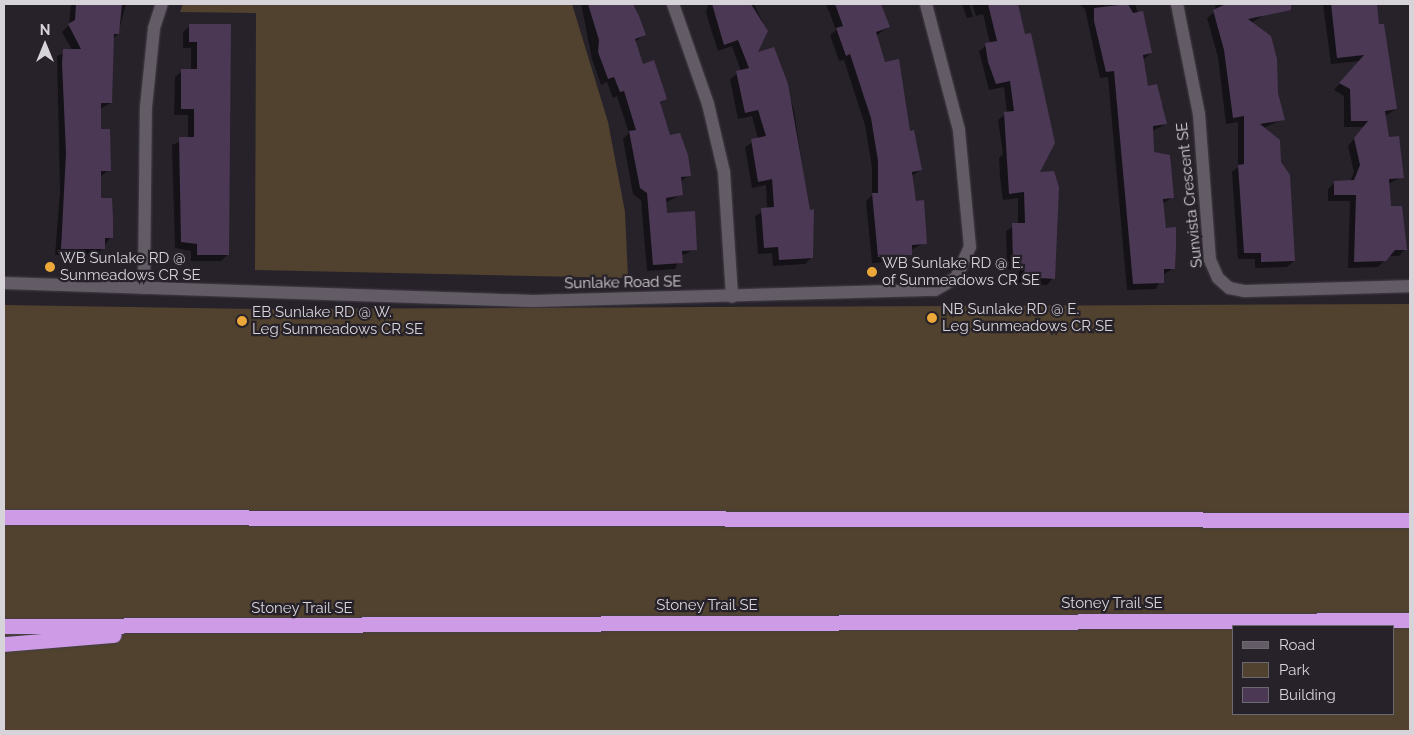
<!DOCTYPE html>
<style>
body{margin:0}
#map{position:relative;width:1414px;height:735px;overflow:hidden;background:#27222a;font-family:Raleway,sans-serif}
div>[style]{position:absolute}
.green>*{inset:0;background:#50422e}
.shadow>*{inset:0;background:#0007}
.building>*{inset:0;background:#4b3855}
.roads{filter:drop-shadow(0 0 1px #443f46) drop-shadow(0 0 1px #443f46)}
.street>*{height:12px;margin:-6px;padding:0 6px;transform-origin:6px;border-radius:6px;background:#635c66}
.highway>*{height:15px;margin:-7.5px;padding:0 7.5px;transform-origin:7.5px;border-radius:7.5px;background:#ce9be6}
.dots>*{width:14px;height:14px;translate:-50% -50%;box-sizing:border-box;border:2px solid #27222a;border-radius:50%}
span{translate:-50% -50%;white-space:nowrap;text-align:center;line-height:1.15;-webkit-text-stroke:4.5px #27222a;paint-order:stroke}
.street-label{font-size:15px;color:#d7d4d9}
.poi-label{font-size:15px;color:#d7d4d9}
.left{translate:0 -50%;text-align:left}
.frame{position:absolute;inset:0;border:5px solid #d7d4d9;pointer-events:none}
.legend{position:absolute;left:1232px;top:625px;width:162px;height:90px;box-sizing:border-box;background:#27222a;border:1px solid #6d6970;margin:0;padding:6px 9px;list-style:none;font-size:15px;color:#d7d4d9}
.legend li{display:flex;align-items:center;gap:10px;height:25px}
.legend b{width:25px;border:1px solid #6d6970}
.north{position:absolute;left:20px;top:20px;width:50px;height:50px;-webkit-text-stroke:4px #27222a;paint-order:stroke;rotate:0deg;font-size:14px;font-weight:700;line-height:20px;text-align:center;color:#d7d4d9}
.north::after{content:'';display:block;margin:auto;width:18px;height:22px;background:#d7d4d9;clip-path:polygon(50% 0,100% 100%,50% 72%,0 100%)}
</style>
<div id="map">
<div class="green">
<div style="clip-path:polygon(183px 4px,572px 4px,608px 122px,625px 212px,628px 278px,255px 270px,256px 13px,180px 12px)"></div>
<div style="clip-path:polygon(evenodd,1410px 304px,1410px 731px,4px 731px,4px 305px,256px 309px,1410px 304px,1233px 626px,1393px 626px,1393px 714px,1233px 714px,1233px 626px)"></div>
</div>
<div class="shadow">
<div style="clip-path:polygon(71px 4px,126px 4px,118px 34px,112px 40px,111px 103px,100px 109px,100px 130px,109px 170px,100px 177px,100px 199px,111px 237px,97px 255px,55px 255px,60px 192px,57px 56px,72px 50px,62px 32px,69px 25px)"></div>
<div style="clip-path:polygon(581px 4px,633px 4px,644px 35px,635px 42px,642px 65px,665px 99px,659px 105px,669px 136px,689px 175px,680px 182px,682px 194px,665px 203px,666px 214px,695px 249px,681px 256px,675px 269px,647px 271px,641px 200px,633px 194px,623px 139px,629px 133px,617px 96px,613px 98px,607px 82px,601px 85px,592px 59px)"></div>
<div style="clip-path:polygon(708px 4px,754px 4px,767px 31px,756px 54px,774px 49px,794px 110px,809px 211px,812px 257px,805px 264px,773px 266px,772px 253px,758px 254px,755px 216px,767px 209px,766px 185px,752px 188px,745px 147px,758px 139px,752px 116px,738px 119px,730px 79px,741px 71px,732px 46px,718px 51px,706px 13px)"></div>
<div style="clip-path:polygon(826px 4px,880px 4px,888px 27px,876px 36px,921px 169px,911px 177px,925px 243px,911px 250px,904px 261px,872px 263px,866px 201px,872px 195px,872px 168px,865px 125px,844px 60px,839px 61px,830px 35px,836px 30px)"></div>
<div style="clip-path:polygon(962px 4px,969px 4px,973px 17px,967px 18px)"></div>
<div style="clip-path:polygon(972px 4px,1017px 4px,1053px 278px,1047px 285px,1018px 283px,1019px 270px,1007px 269px,1006px 231px,1018px 224px,1018px 198px,1003px 200px,1000px 177px,999px 158px,1003px 154px,998px 120px,1007px 113px,1004px 87px,989px 90px,979px 51px,990px 43px,983px 14px,976px 16px)"></div>
<div style="clip-path:polygon(1079px 4px,1135px 4px,1151px 53px,1143px 60px,1147px 87px,1159px 106px,1163px 106px,1166px 124px,1152px 131px,1153px 153px,1173px 197px,1162px 204px,1174px 268px,1163px 275px,1156px 289px,1127px 290px,1108px 77px,1100px 78px,1085px 9px)"></div>
<div style="clip-path:polygon(1215px 4px,1264px 4px,1266px 14px,1251px 23px,1284px 119px,1263px 128px,1280px 162px,1294px 261px,1287px 267px,1255px 268px,1255px 259px,1238px 259px,1232px 172px,1238px 167px,1238px 122px,1226px 124px,1218px 57px,1207px 18px,1216px 11px)"></div>
<div style="clip-path:polygon(1323px 4px,1375px 4px,1396px 109px,1385px 116px,1388px 138px,1402px 177px,1388px 184px,1390px 208px,1405px 249px,1399px 256px,1389px 256px,1378px 267px,1348px 268px,1350px 201px,1328px 201px,1328px 189px,1334px 183px,1350px 182px,1354px 172px,1348px 146px,1364px 127px,1344px 127px,1344px 96px,1334px 90px,1359px 61px,1331px 64px)"></div>
<div style="clip-path:polygon(190px 26px,230px 26px,228px 254px,221px 261px,191px 261px,191px 251px,175px 248px,172px 145px,188px 138px,188px 115px,174px 115px,175px 77px,182px 71px,191px 71px,191px 48px,183px 48px,183px 32px)"></div>
</div>
<div class="building">
<div style="clip-path:polygon(76px 4px,122px 4px,119px 34px,114px 34px,112px 103px,101px 103px,101px 129px,110px 129px,111px 171px,101px 171px,101px 198px,112px 198px,113px 219px,113px 238px,105px 238px,105px 249px,61px 249px,66px 153px,62px 63px,63px 49px,81px 49px,68px 24px,75px 20px)"></div>
<div style="clip-path:polygon(588px 4px,633px 4px,639px 16px,646px 35px,635px 39px,643px 64px,654px 60px,667px 99px,660px 102px,670px 135px,680px 133px,688px 155px,691px 176px,681px 177px,683px 195px,666px 198px,667px 213px,695px 211px,697px 250px,682px 251px,683px 263px,653px 265px,647px 193px,640px 188px,629px 131px,636px 130px,624px 91px,620px 92px,614px 77px,608px 79px,598px 52px,599px 40px)"></div>
<div style="clip-path:polygon(712px 4px,751px 4px,768px 31px,758px 52px,774px 47px,788px 84px,810px 210px,814px 209px,813px 258px,779px 260px,778px 247px,764px 248px,761px 208px,774px 207px,772px 179px,758px 182px,751px 139px,766px 136px,758px 110px,745px 113px,736px 71px,749px 68px,738px 40px,724px 45px)"></div>
<div style="clip-path:polygon(835px 4px,881px 4px,890px 27px,876px 32px,885px 62px,899px 59px,910px 131px,914px 130px,922px 170px,912px 172px,916px 201px,924px 200px,927px 244px,912px 245px,912px 255px,878px 257px,872px 193px,878px 193px,878px 161px,871px 118px,850px 54px,846px 56px,836px 28px,843px 26px)"></div>
<div style="clip-path:polygon(988px 4px,1018px 4px,1025px 34px,1031px 33px,1055px 143px,1040px 172px,1054px 171px,1059px 187px,1055px 279px,1024px 277px,1025px 264px,1013px 263px,1012px 223px,1025px 223px,1024px 192px,1009px 194px,1004px 112px,1014px 111px,1010px 81px,996px 84px,988px 62px,985px 43px,997px 41px)"></div>
<div style="clip-path:polygon(1128px 4px,1133px 13px,1143px 11px,1152px 53px,1143px 55px,1148px 86px,1157px 84px,1167px 124px,1153px 126px,1154px 152px,1170px 155px,1174px 198px,1163px 199px,1166px 228px,1176px 227px,1176px 247px,1175px 269px,1164px 269px,1164px 283px,1133px 284px,1114px 71px,1106px 72px,1094px 21px,1094px 8px)"></div>
<div style="clip-path:polygon(1226px 4px,1291px 4px,1291px 10px,1248px 19px,1271px 36px,1277px 59px,1278px 93px,1285px 120px,1260px 124px,1280px 140px,1281px 162px,1290px 175px,1295px 261px,1261px 262px,1261px 253px,1244px 253px,1238px 165px,1244px 164px,1244px 116px,1233px 118px,1224px 50px,1213px 10px)"></div>
<div style="clip-path:polygon(1331px 4px,1377px 4px,1379px 24px,1384px 24px,1397px 109px,1385px 111px,1389px 137px,1399px 136px,1404px 178px,1389px 179px,1391px 206px,1402px 206px,1407px 250px,1395px 250px,1386px 261px,1354px 262px,1356px 195px,1334px 195px,1334px 181px,1354px 180px,1360px 165px,1354px 138px,1368px 121px,1351px 121px,1350px 89px,1339px 83px,1364px 55px,1337px 58px)"></div>
<div style="clip-path:polygon(189px 24px,231px 24px,229px 255px,197px 255px,197px 244px,181px 242px,179px 137px,194px 137px,194px 109px,181px 109px,181px 69px,197px 69px,197px 42px,189px 42px)"></div>
</div>
<div class="roads">
<div class="street">
<div style="left:673px;top:4px;width:106px;rotate:70.7deg"></div>
<div style="left:708px;top:104px;width:70px;rotate:76.8deg"></div>
<div style="left:724px;top:172px;width:125px;rotate:86.3deg"></div>
<div style="left:1177px;top:4px;width:112px;rotate:78.7deg"></div>
<div style="left:1199px;top:114px;width:146px;rotate:85.7deg"></div>
<div style="left:1210px;top:260px;width:20px;rotate:66deg"></div>
<div style="left:1218px;top:278px;width:15px;rotate:42deg"></div>
<div style="left:1229px;top:288px;width:15px;rotate:11deg"></div>
<div style="left:1244px;top:291px;width:166px;rotate:-1.7deg"></div>
<div style="left:4px;top:283px;width:529px;rotate:1.95deg"></div>
<div style="left:533px;top:301px;width:402px;rotate:-1.6deg"></div>
<div style="left:935px;top:290px;width:24px;rotate:-30deg"></div>
<div style="left:956px;top:278px;width:34px;rotate:-66deg"></div>
<div style="left:970px;top:247px;width:118px;rotate:-95.4deg"></div>
<div style="left:959px;top:130px;width:130px;rotate:-104.7deg"></div>
<div style="left:144px;top:288px;width:181px;rotate:-89.4deg"></div>
<div style="left:146px;top:107px;width:79px;rotate:-84.2deg"></div>
<div style="left:154px;top:28px;width:25px;rotate:-72deg"></div>
</div>
<div class="highway">
<div style="left:4px;top:517px;width:1406px;rotate:0.12deg"></div>
<div style="left:4px;top:626px;width:1406px;rotate:-0.24deg"></div>
<div style="left:4px;top:644px;width:110px;rotate:-4.7deg"></div>
</div>
</div>
<div class="dots">
<div style="left:50px;top:267px;background:#eca93a"></div>
<div style="left:872px;top:272px;background:#eca93a"></div>
<div style="left:932px;top:318px;background:#eca93a"></div>
<div style="left:242px;top:321px;background:#eca93a"></div>
</div>
<div class="street-label">
<span style="left:1190px;top:195px;rotate:-96deg">Sunvista Crescent SE</span>
<span style="left:623px;top:283px;rotate:-1deg">Sunlake Road SE</span>
<span style="left:1112px;top:604px">Stoney Trail SE</span>
<span style="left:707px;top:606px">Stoney Trail SE</span>
<span style="left:302px;top:609px">Stoney Trail SE</span>
</div>
<div class="poi-label">
<span class="left" style="left:60px;top:267px">WB Sunlake RD @<br>Sunmeadows CR SE</span>
<span class="left" style="left:882px;top:272px">WB Sunlake RD @ E.<br>of Sunmeadows CR SE</span>
<span class="left" style="left:942px;top:318px">NB Sunlake RD @ E.<br>Leg Sunmeadows CR SE</span>
<span class="left" style="left:252px;top:321px">EB Sunlake RD @ W.<br>Leg Sunmeadows CR SE</span>
</div>
<div class="frame"></div>
<ul class="legend">
<li><b style="height:6px;background:#635c66"></b>Road</li>
<li><b style="height:14px;background:#50422e"></b>Park</li>
<li><b style="height:14px;background:#4b3855"></b>Building</li>
</ul>
<div class="north">N</div>
</div>
